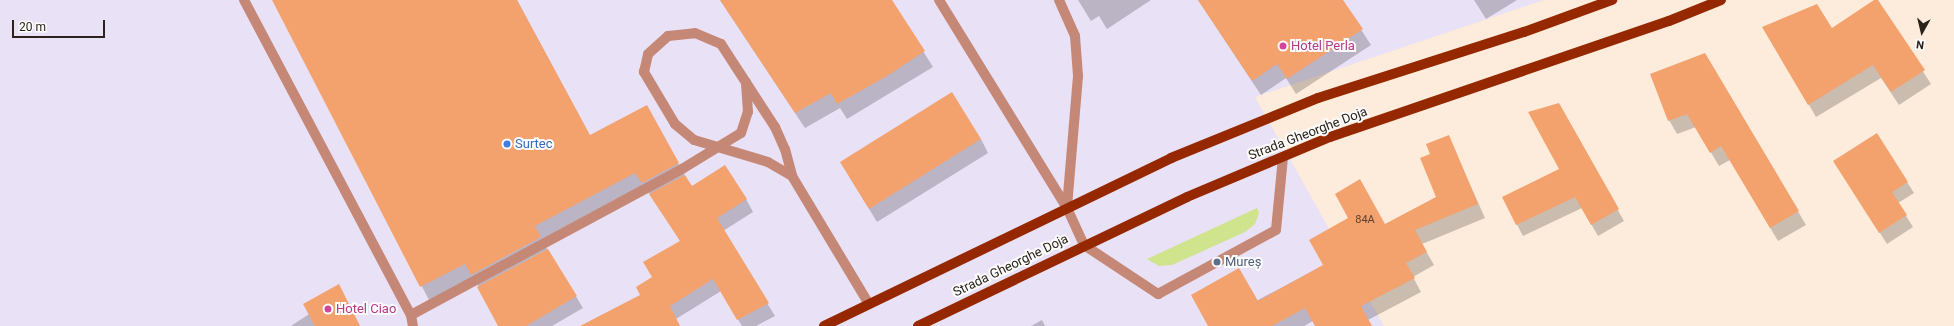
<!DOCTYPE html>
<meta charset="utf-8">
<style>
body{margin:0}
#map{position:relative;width:1954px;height:326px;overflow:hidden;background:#fdecdb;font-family:Roboto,sans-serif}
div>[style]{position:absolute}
.industrial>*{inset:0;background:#e9e1f6}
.green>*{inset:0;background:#d0e38d}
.shadow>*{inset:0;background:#0003}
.building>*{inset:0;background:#f3a26e}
.lane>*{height:10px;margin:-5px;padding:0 5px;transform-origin:5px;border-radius:5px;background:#c68876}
.primary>*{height:10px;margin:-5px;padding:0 5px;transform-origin:5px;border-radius:5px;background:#962800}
.dots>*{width:11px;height:11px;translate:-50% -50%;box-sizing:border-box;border:2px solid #fcfcfc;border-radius:50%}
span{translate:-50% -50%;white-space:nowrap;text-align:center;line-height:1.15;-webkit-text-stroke:4px #fcfcfc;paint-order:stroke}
.number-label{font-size:11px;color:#5d4330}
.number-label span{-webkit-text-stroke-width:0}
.hotel-label{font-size:13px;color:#b23c85}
.left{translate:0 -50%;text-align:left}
.street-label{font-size:13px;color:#2b231b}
.shop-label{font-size:13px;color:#366cbe}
.service-label{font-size:13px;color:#4e5e75}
.north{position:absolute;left:1902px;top:12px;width:40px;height:40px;-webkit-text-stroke:3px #fcfcfc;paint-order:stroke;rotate:188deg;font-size:11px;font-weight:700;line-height:16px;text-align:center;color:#2b231b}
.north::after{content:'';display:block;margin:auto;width:14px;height:18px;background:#2b231b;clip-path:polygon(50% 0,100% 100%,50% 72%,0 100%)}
.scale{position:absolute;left:12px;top:20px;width:93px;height:18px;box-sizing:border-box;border:2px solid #2b231b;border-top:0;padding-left:5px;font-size:12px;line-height:14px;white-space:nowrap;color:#2b231b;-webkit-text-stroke:3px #fcfcfc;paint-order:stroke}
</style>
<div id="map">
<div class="industrial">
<div style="clip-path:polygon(0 0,1544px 0,1255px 97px,1384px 326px,0 326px)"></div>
</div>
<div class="green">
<div style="clip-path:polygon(1257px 208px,1259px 213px,1255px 224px,1245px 232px,1172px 265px,1159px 266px,1147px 259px)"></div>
</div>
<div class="shadow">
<div style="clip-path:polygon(273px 0,517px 0,590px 136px,655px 121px,691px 187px,746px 199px,753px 212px,723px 231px,775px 316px,756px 326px,742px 326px,721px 291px,676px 319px,680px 326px,611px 326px,641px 295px,681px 241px,645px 187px,543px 242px,583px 308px,552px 326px,499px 326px,474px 278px,430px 302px)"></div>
<div style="clip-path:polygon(720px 0,891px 0,933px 67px,847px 119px,840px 108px,805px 128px)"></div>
<div style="clip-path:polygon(1078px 0,1151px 0,1107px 29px,1099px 16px,1091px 21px)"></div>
<div style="clip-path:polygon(1198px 0,1342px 0,1371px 45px,1296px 94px,1286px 78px,1261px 95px)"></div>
<div style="clip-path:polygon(1474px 0,1517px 0,1486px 19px)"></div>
<div style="clip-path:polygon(1877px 0,1931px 84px,1899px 105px,1881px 78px,1816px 117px,1764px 27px,1832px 30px)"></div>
<div style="clip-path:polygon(1705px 54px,1806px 225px,1778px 241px,1730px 160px,1719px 166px,1696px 127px,1677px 134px,1669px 120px)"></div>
<div style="clip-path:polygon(1558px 104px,1624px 221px,1598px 236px,1582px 208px,1523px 236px,1503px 198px,1561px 169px)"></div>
<div style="clip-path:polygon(1449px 137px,1485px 218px,1422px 244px,1434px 265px,1413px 277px,1421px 292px,1368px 320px,1372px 326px,1316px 326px,1313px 321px,1304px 326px,1209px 326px,1324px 265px,1384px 225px,1437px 197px,1431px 154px)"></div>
<div style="clip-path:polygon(981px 139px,988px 153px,877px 222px,849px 176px)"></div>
<div style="clip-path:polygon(1841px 172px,1907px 182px,1914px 193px,1898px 203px,1913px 227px,1887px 244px)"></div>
<div style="clip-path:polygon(339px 286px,360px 326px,291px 326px,309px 314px)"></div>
<div style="clip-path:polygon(1042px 320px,1045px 326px,1031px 326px)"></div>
</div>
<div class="building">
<div style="clip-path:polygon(272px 0,517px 0,590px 135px,647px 105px,679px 163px,642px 183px,635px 173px,535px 226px,541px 237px,471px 275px,465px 264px,420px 287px)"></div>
<div style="clip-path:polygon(720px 0,892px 0,925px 51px,887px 76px,837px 104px,831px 93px,795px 113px)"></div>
<div style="clip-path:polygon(1198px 0,1343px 0,1363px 29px,1287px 79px,1277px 64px,1252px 81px)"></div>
<div style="clip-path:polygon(1874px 0,1878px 0,1925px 70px,1891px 92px,1873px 65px,1808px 105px,1762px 27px,1817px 4px,1832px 28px)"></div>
<div style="clip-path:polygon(1705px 53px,1799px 211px,1770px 228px,1721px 146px,1710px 153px,1687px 114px,1668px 121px,1650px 74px)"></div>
<div style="clip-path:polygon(952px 92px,981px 139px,869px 209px,840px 162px)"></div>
<div style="clip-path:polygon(1559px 103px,1619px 209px,1591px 225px,1575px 197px,1516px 225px,1502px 197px,1559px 169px,1528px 112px)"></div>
<div style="clip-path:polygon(1877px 133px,1908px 182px,1892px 192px,1907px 215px,1879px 233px,1833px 161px)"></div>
<div style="clip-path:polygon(1449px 135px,1478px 204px,1415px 230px,1427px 252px,1406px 263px,1415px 278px,1361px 306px,1372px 326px,1315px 326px,1305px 308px,1272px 326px,1208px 326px,1191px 295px,1239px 268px,1258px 301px,1323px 265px,1309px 240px,1348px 218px,1335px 194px,1360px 179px,1385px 224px,1436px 197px,1420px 158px,1430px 154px,1426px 144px)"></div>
<div style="clip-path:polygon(725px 165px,747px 199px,717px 218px,769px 303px,737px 320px,713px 279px,670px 306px,680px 326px,580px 326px,640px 295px,636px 287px,652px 277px,643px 262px,680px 241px,649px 194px,685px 175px,692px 186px)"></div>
<div style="clip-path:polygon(548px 249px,577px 296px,526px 326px,498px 326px,477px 287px)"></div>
<div style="clip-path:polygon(339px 284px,360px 326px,315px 326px,303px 304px)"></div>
</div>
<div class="lane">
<div style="left:244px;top:0;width:357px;rotate:62.1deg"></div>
<div style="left:411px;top:315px;width:308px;rotate:-28.3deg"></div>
<div style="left:682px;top:169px;width:69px;rotate:-31.4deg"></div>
<div style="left:741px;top:133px;width:22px;rotate:-72deg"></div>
<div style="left:748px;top:112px;width:30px;rotate:-94deg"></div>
<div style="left:939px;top:0;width:244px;rotate:58.4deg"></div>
<div style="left:1067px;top:208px;width:41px;rotate:65.3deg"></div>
<div style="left:1084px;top:245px;width:89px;rotate:33.5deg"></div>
<div style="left:1158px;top:294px;width:134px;rotate:-28.5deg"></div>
<div style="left:1276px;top:230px;width:73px;rotate:-84.5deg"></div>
<div style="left:1059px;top:0;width:39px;rotate:66deg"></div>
<div style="left:1075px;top:36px;width:40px;rotate:85.7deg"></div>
<div style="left:1078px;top:76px;width:132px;rotate:94.8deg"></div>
<div style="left:792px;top:176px;width:28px;rotate:-150deg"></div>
<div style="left:768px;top:162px;width:77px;rotate:-163.4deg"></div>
<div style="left:694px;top:140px;width:25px;rotate:-140deg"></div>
<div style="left:675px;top:124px;width:61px;rotate:-120.8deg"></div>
<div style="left:644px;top:72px;width:18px;rotate:-77deg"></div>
<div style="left:648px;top:54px;width:27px;rotate:-42deg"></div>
<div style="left:668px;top:36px;width:27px;rotate:-6deg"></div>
<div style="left:695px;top:33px;width:28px;rotate:23deg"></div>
<div style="left:721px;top:44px;width:99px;rotate:57deg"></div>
<div style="left:775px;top:127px;width:24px;rotate:66deg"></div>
<div style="left:785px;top:149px;width:28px;rotate:75deg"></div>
<div style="left:792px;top:176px;width:149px;rotate:59deg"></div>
<div style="left:411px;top:315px;width:11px;rotate:80deg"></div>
</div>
<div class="primary">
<div style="left:824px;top:326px;width:386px;rotate:-25.8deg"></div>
<div style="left:1171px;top:158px;width:159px;rotate:-22.2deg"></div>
<div style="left:1318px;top:98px;width:216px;rotate:-17.8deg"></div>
<div style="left:1524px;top:32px;width:94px;rotate:-20deg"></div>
<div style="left:918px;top:326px;width:298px;rotate:-25.6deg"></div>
<div style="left:1187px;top:197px;width:155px;rotate:-22.8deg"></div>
<div style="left:1330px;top:137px;width:358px;rotate:-18.9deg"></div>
<div style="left:1669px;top:21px;width:56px;rotate:-22deg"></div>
</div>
<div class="dots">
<div style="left:1283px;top:46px;background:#d1479c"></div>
<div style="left:507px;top:144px;background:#3f7fe0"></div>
<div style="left:1217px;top:262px;background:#5c6f8a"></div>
<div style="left:328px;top:309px;background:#d1479c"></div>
</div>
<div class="number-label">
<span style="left:1365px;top:220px">84A</span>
</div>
<div class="hotel-label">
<span class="left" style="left:1291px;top:46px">Hotel Perla</span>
<span class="left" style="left:336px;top:309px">Hotel Ciao</span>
</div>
<div class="street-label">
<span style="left:1308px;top:134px;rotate:-21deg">Strada Gheorghe Doja</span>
<span style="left:1011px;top:266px;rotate:-26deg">Strada Gheorghe Doja</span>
</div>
<div class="shop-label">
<span class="left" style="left:515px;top:144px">Surtec</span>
</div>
<div class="service-label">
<span class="left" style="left:1225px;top:262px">Mureș</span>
</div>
<div class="north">N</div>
<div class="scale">20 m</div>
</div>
